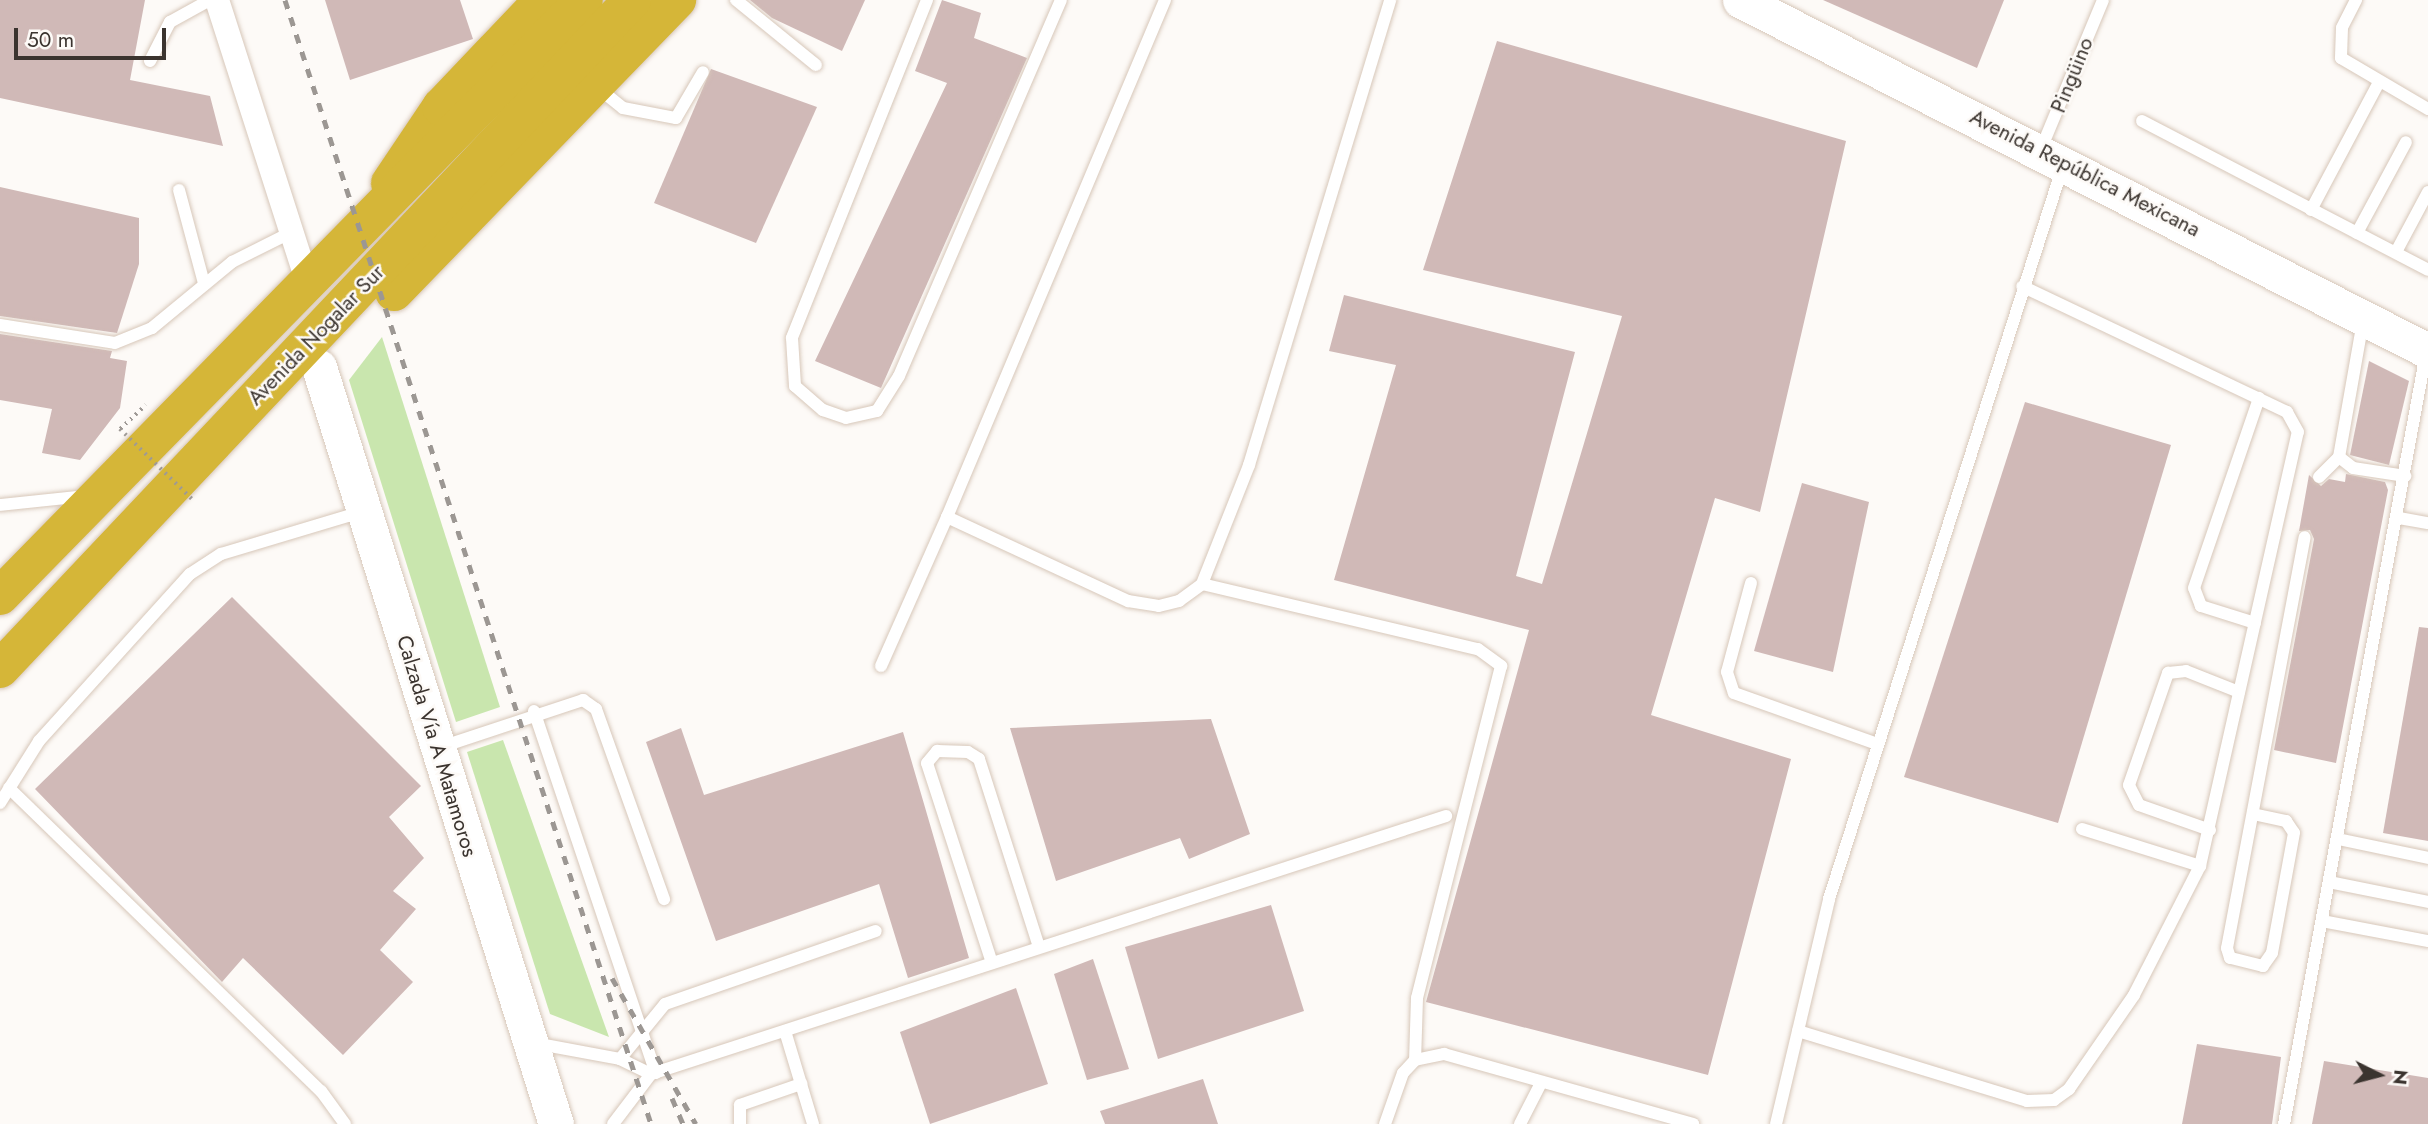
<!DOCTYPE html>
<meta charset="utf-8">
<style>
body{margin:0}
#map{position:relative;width:2428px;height:1124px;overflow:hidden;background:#fdfaf7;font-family:Jost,sans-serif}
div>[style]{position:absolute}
.green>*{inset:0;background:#c9e6ae}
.building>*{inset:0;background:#d0b9b7}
.path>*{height:3.5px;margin-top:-1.75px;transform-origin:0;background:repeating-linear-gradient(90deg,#9e9995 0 2px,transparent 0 7px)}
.roads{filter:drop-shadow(0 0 2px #d7c7b9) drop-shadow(0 0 2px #d7c7b9)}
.lane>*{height:12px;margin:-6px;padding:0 6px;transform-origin:6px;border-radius:6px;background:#fff}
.street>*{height:24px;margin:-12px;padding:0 12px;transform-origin:12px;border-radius:12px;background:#fff}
.secondary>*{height:35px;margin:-17.5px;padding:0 17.5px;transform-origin:17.5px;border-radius:17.5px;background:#fff}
.highway>*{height:38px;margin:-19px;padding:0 19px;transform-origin:19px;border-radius:19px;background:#d5b638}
.rail>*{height:5px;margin-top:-2.5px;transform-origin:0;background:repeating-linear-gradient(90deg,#9c9793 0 9px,transparent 0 18px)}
.path-bridge>*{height:3.5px;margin-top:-1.75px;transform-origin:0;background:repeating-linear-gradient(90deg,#9e9995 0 2px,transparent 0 7px)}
span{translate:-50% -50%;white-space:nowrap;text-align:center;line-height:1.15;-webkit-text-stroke:5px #fdfaf7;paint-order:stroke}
.street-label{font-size:21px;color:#3b342f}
.north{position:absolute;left:2344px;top:1040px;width:70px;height:70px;-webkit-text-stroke:5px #fdfaf7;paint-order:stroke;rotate:96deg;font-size:19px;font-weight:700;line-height:28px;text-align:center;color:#3b342f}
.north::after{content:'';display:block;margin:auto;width:24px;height:32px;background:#3b342f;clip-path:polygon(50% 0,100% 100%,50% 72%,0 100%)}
.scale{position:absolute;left:14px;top:28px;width:152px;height:32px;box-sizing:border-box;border:4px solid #3b342f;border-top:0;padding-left:9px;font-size:21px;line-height:24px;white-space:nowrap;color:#3b342f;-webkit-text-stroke:5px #fdfaf7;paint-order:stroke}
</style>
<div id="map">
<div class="green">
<div style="clip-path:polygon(382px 337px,500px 707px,456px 722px,349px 380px)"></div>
<div style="clip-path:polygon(503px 740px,609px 1037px,550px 1014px,467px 752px)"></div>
</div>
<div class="building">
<div style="clip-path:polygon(0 0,145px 0,130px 80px,210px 96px,223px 146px,0 98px)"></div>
<div style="clip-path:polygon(325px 0,460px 0,473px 39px,350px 80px)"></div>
<div style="clip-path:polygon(750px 0,865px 0,842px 51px,772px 18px)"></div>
<div style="clip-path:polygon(942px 0,981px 13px,974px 38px,1027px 58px,881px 388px,815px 361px,947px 83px,915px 71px)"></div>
<div style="clip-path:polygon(1823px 0,2004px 0,1977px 68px)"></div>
<div style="clip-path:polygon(1497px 41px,1846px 141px,1760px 512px,1715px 498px,1651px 715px,1791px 759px,1708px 1075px,1426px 1002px,1529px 630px,1334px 580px,1396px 365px,1329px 351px,1344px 295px,1575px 352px,1516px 576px,1542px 584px,1622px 316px,1423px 270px)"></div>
<div style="clip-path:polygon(711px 69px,817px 107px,756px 243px,654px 203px)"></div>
<div style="clip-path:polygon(0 187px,139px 218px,139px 264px,117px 333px,0 316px)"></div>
<div style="clip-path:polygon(0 334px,112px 351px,110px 358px,127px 361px,120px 408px,80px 460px,42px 453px,52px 409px,0 400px)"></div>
<div style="clip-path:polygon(2369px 361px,2409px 381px,2389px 465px,2350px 455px)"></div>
<div style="clip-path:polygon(2025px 402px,2171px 445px,2058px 823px,1904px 777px)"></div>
<div style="clip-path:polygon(2346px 474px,2385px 482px,2388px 490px,2336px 763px,2274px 750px,2314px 539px,2310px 530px,2299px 531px,2309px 475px,2321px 486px,2329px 479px,2345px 482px)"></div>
<div style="clip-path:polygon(1802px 483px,1869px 502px,1833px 672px,1754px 651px)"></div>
<div style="clip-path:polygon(232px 597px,421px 786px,389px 817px,424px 858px,393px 891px,416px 909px,380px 950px,413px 982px,343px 1055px,243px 958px,222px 982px,35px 789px)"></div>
<div style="clip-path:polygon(2419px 627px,2428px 628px,2428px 841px,2383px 833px)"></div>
<div style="clip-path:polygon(1211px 719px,1250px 834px,1189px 859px,1180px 838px,1056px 881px,1010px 728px)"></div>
<div style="clip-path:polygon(681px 728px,704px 795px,903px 732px,969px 958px,908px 978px,879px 884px,716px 941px,646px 742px)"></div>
<div style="clip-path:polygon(1271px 905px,1304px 1011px,1158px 1059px,1125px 947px)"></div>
<div style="clip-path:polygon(1093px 959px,1129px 1069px,1087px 1080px,1054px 974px)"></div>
<div style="clip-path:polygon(1016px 988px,1048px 1084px,930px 1124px,900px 1032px)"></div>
<div style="clip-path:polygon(2197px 1044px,2281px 1057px,2272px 1124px,2182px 1124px)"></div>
<div style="clip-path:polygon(2324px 1061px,2428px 1078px,2428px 1124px,2312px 1124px)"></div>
<div style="clip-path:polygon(1203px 1079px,1218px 1124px,1105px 1124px,1100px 1111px)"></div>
</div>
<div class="path">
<div style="left:120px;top:429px;width:35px;rotate:-43deg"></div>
</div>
<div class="roads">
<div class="lane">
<div style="left:736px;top:0;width:103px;rotate:39.1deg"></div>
<div style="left:927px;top:0;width:364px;rotate:111.8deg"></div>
<div style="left:792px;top:338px;width:48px;rotate:86.4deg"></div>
<div style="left:795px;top:386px;width:37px;rotate:41deg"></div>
<div style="left:823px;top:410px;width:24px;rotate:19deg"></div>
<div style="left:846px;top:418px;width:32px;rotate:-13deg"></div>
<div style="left:877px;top:411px;width:41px;rotate:-57.8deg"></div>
<div style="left:899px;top:376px;width:409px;rotate:-66.7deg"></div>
<div style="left:2356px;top:0;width:31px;rotate:117deg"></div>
<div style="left:2342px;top:28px;width:30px;rotate:92deg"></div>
<div style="left:2341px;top:58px;width:101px;rotate:30.4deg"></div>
<div style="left:150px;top:61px;width:44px;rotate:-62.9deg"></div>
<div style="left:170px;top:22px;width:46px;rotate:-28.8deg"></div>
<div style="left:597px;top:87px;width:33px;rotate:39deg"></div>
<div style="left:623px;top:108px;width:54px;rotate:10.7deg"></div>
<div style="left:676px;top:118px;width:53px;rotate:-59.6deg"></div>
<div style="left:2142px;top:121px;width:322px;rotate:27.5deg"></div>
<div style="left:2041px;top:149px;width:161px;rotate:-67.4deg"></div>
<div style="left:179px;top:190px;width:96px;rotate:75deg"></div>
<div style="left:2311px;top:210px;width:143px;rotate:-62deg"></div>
<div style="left:2357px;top:233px;width:103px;rotate:-61.7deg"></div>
<div style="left:2396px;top:252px;width:68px;rotate:-61.9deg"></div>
<div style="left:2363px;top:321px;width:138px;rotate:100deg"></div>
<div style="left:2339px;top:457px;width:18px;rotate:38deg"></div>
<div style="left:2353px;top:468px;width:53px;rotate:8.7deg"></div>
<div style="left:0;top:325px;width:116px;rotate:8.9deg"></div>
<div style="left:115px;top:343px;width:40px;rotate:-22deg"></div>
<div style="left:152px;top:328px;width:104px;rotate:-39.5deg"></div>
<div style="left:232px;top:262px;width:65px;rotate:-26.6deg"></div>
<div style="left:2319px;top:477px;width:28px;rotate:-45deg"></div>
<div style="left:0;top:505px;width:86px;rotate:-6deg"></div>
<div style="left:947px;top:517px;width:561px;rotate:-67.14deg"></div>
<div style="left:2399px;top:518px;width:29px;rotate:10deg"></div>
<div style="left:1751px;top:583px;width:92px;rotate:105.1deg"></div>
<div style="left:1727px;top:672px;width:22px;rotate:72deg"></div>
<div style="left:1734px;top:693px;width:152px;rotate:19.6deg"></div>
<div style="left:1202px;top:584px;width:284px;rotate:13.3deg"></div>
<div style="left:1478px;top:649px;width:29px;rotate:36deg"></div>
<div style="left:1501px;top:666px;width:342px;rotate:104.2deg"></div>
<div style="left:1417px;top:998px;width:62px;rotate:91.8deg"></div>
<div style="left:2255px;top:623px;width:57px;rotate:-162.5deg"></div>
<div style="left:2201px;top:606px;width:19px;rotate:-111deg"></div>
<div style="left:2194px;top:588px;width:201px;rotate:-71.1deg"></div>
<div style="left:881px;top:666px;width:163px;rotate:-66.1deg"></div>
<div style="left:947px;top:517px;width:200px;rotate:24.9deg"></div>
<div style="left:1128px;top:601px;width:31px;rotate:9deg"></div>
<div style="left:1159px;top:606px;width:21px;rotate:-14deg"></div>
<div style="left:1179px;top:601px;width:29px;rotate:-36deg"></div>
<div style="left:1202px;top:584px;width:128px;rotate:-68.4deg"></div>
<div style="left:1249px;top:465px;width:486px;rotate:-73.1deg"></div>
<div style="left:534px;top:711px;width:382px;rotate:71.4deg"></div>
<div style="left:441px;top:747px;width:150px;rotate:-18.3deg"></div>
<div style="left:583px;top:700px;width:16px;rotate:35deg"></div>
<div style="left:596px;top:709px;width:202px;rotate:70.3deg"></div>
<div style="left:9px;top:788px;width:435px;rotate:44.2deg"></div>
<div style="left:321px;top:1091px;width:41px;rotate:54deg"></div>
<div style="left:0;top:803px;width:73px;rotate:-57.8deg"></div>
<div style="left:39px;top:741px;width:225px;rotate:-47.9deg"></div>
<div style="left:190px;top:574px;width:37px;rotate:-33deg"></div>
<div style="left:221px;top:554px;width:149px;rotate:-16.7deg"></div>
<div style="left:2253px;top:814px;width:34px;rotate:12deg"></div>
<div style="left:2286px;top:821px;width:14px;rotate:56deg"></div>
<div style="left:2294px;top:833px;width:122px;rotate:100.4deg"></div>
<div style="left:2272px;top:953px;width:16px;rotate:125deg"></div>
<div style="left:2263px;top:966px;width:34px;rotate:-166deg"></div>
<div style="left:2230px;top:958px;width:10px;rotate:-107deg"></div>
<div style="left:2227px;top:948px;width:418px;rotate:-79.3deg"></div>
<div style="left:2082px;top:829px;width:124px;rotate:17.4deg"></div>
<div style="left:2210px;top:830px;width:75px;rotate:-160.6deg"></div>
<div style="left:2139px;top:805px;width:22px;rotate:-117deg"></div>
<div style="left:2129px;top:785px;width:119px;rotate:-70.8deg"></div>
<div style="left:2168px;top:673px;width:18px;rotate:-6deg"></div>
<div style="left:2186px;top:671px;width:57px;rotate:21.6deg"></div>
<div style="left:2338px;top:839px;width:92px;rotate:11.9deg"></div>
<div style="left:2329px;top:882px;width:101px;rotate:11.4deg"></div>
<div style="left:2322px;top:921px;width:108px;rotate:10.7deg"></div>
<div style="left:992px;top:963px;width:210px;rotate:-108deg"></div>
<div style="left:927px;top:763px;width:16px;rotate:-50deg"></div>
<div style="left:937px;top:751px;width:31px;rotate:2deg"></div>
<div style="left:968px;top:752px;width:13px;rotate:32deg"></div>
<div style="left:979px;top:759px;width:197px;rotate:72.3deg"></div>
<div style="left:785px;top:1031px;width:97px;rotate:73.2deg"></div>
<div style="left:1798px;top:1031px;width:239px;rotate:17deg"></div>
<div style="left:2027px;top:1101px;width:27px;rotate:-2deg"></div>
<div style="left:2054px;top:1100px;width:19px;rotate:-36deg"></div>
<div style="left:2069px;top:1089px;width:114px;rotate:-55.3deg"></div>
<div style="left:2134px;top:995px;width:145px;rotate:-62.9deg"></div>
<div style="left:2200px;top:866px;width:445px;rotate:-77.3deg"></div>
<div style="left:2298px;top:432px;width:23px;rotate:-119deg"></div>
<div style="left:2287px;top:412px;width:293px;rotate:-154.6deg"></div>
<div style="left:534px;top:1043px;width:87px;rotate:10.5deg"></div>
<div style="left:620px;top:1059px;width:34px;rotate:26deg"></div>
<div style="left:620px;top:1059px;width:71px;rotate:-50.7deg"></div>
<div style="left:665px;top:1004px;width:223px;rotate:-19.1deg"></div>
<div style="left:613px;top:1124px;width:63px;rotate:-52.8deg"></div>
<div style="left:651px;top:1074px;width:836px;rotate:-17.98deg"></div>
<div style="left:740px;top:1124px;width:19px;rotate:-90deg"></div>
<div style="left:740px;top:1105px;width:65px;rotate:-19deg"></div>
<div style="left:1385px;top:1124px;width:54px;rotate:-70.6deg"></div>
<div style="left:1403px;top:1073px;width:18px;rotate:-47deg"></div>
<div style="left:1415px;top:1060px;width:30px;rotate:-12deg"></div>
<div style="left:1444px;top:1054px;width:259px;rotate:15.7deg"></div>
<div style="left:1520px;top:1124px;width:46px;rotate:-62.9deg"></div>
<div style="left:1776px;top:1124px;width:231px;rotate:-76.7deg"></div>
<div style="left:1829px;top:899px;width:769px;rotate:-72.3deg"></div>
<div style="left:2284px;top:1124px;width:784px;rotate:-79.56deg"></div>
</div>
<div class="street">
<div style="left:217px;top:0;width:295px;rotate:72.2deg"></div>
</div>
<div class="secondary">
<div style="left:1740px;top:0;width:772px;rotate:27.03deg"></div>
<div style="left:319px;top:367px;width:793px;rotate:72.62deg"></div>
</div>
<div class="highway">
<div style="left:390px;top:183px;width:92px;rotate:-56.1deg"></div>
<div style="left:441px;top:107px;width:148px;rotate:-46.4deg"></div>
<div style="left:394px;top:292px;width:407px;rotate:-45.9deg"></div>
<div style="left:0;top:596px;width:834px;rotate:-45.58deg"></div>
<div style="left:0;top:669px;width:920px;rotate:-46.63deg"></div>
</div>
</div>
<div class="rail">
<div style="left:285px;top:0;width:1182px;rotate:71.96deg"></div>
<div style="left:612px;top:978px;width:168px;rotate:60.1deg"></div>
<div style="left:672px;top:1098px;width:28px;rotate:67deg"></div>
</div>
<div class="path-bridge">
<div style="left:120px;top:429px;width:102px;rotate:44.2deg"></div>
</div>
<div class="street-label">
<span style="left:2072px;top:75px;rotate:-68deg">Pingüino</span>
<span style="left:2085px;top:173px;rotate:27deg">Avenida República Mexicana</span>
<span style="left:316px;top:335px;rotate:-46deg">Avenida Nogalar Sur</span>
<span style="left:437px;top:746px;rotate:73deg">Calzada Vía A Matamoros</span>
</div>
<div class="north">N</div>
<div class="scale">50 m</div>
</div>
